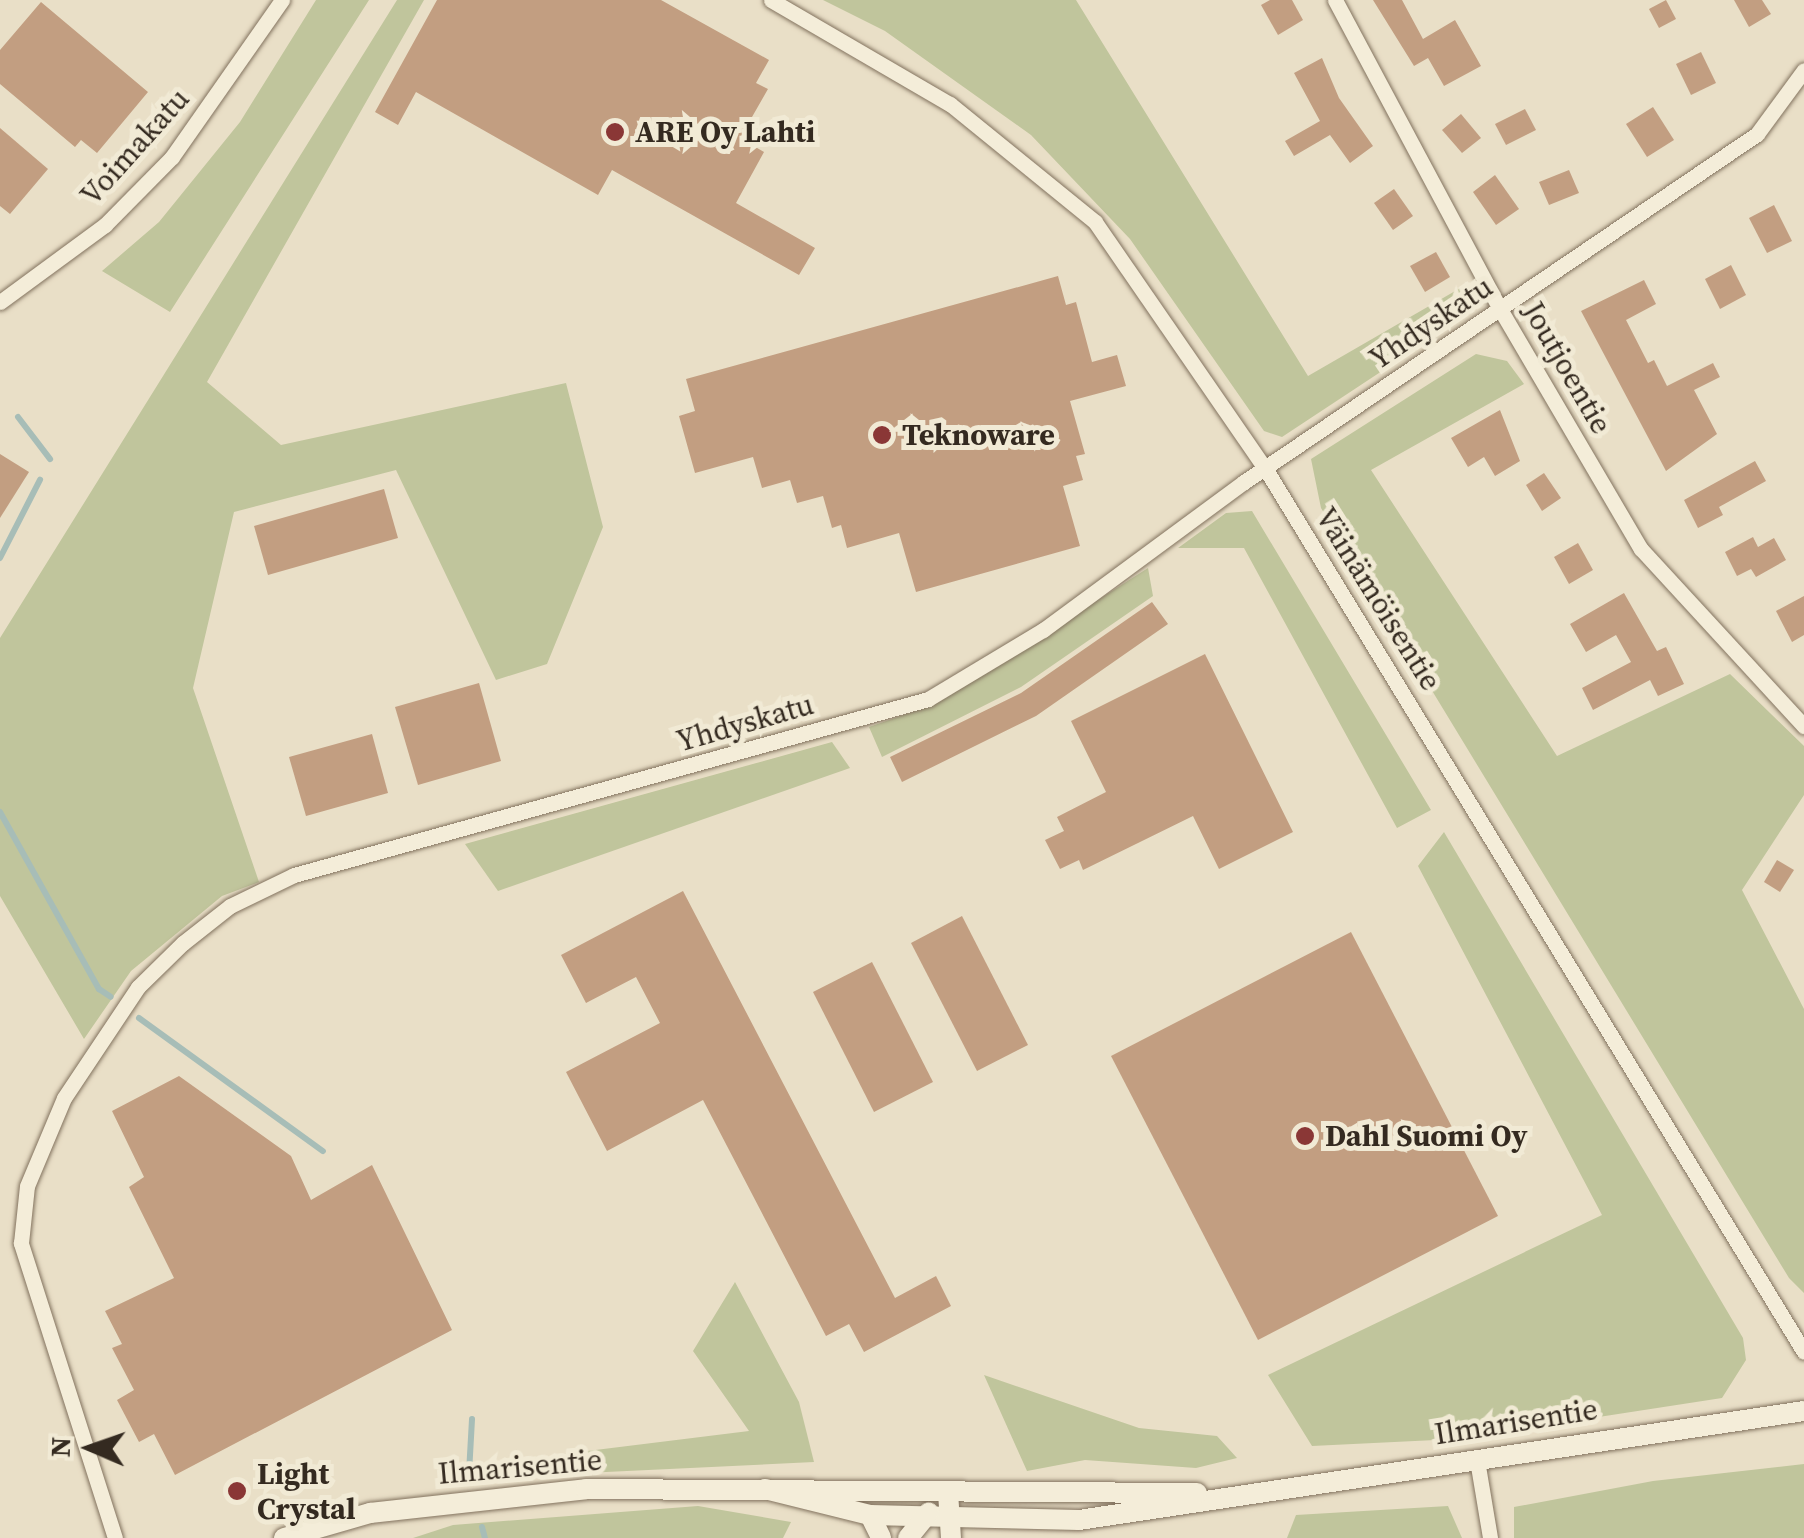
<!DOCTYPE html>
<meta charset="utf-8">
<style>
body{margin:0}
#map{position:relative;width:1804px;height:1538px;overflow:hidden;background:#e9dfc7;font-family:"Source Serif 4",serif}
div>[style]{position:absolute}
.green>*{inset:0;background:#c0c59c}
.stream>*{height:6px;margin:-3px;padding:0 3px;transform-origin:3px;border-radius:3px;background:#a7bdb7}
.building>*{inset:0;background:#c29e81}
.roads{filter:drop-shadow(0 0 2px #82725e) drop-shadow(0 0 2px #82725e)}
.minor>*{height:15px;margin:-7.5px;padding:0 7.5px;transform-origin:7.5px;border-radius:7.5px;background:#f4edd9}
.tertiary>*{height:20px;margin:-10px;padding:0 10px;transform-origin:10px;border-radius:10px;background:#f4edd9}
.dots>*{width:28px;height:28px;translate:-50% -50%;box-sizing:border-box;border:5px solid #f1ead5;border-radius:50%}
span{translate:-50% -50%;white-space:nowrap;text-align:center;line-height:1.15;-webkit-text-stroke:10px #f1ead5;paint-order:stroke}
.poi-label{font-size:30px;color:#342a20;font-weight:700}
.left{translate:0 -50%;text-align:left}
.street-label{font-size:30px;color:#342a20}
.north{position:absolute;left:40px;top:1398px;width:100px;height:100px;-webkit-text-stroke:8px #f1ead5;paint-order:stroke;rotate:272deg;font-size:28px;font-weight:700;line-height:40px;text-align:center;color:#342a20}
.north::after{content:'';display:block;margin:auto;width:35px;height:45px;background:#342a20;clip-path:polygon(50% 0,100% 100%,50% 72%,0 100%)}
</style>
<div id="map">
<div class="green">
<div style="clip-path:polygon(316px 0,369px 0,170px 312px,102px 271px,159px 222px,240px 122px)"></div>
<div style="clip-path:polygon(397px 0,424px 0,207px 382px,281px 445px,566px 383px,603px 527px,547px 664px,496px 680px,396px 470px,234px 512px,193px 688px,259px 882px,222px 896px,131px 971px,84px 1039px,0 896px,0 638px)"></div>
<div style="clip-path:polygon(823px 0,1076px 0,1308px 376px,1469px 283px,1466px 302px,1382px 371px,1282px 437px,1264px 431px,1130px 239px,1031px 135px,885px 31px)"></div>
<div style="clip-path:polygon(1476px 354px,1507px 361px,1524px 384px,1371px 470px,1557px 756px,1730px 674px,1804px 746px,1804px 795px,1742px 890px,1804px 1009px,1804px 1293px,1789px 1278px,1321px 508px,1311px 459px)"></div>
<div style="clip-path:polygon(1252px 511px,1431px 810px,1397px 828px,1244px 548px,1178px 548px,1226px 513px)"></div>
<div style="clip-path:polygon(1148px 568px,1153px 596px,1021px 687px,882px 757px,869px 727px,935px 704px)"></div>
<div style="clip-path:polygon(832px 742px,850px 768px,498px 891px,465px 844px)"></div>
<div style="clip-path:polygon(1444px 832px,1743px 1338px,1746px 1360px,1722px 1398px,1456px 1439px,1312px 1446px,1268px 1375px,1602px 1215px,1418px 866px)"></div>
<div style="clip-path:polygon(735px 1282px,799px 1402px,814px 1462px,585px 1473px,563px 1454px,749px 1431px,693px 1351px)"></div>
<div style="clip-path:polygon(984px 1375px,1139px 1428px,1217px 1436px,1237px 1458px,1196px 1468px,1085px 1460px,1027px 1471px)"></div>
<div style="clip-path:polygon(1804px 1464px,1804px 1538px,1514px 1538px,1514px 1507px,1653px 1481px)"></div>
<div style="clip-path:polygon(698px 1506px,791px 1522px,783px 1538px,413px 1538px,453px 1525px)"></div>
<div style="clip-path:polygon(1448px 1506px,1462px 1538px,1287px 1538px,1296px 1515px)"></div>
</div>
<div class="stream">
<div style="left:18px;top:417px;width:53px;rotate:52.7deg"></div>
<div style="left:0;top:558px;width:88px;rotate:-62.9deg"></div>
<div style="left:0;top:812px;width:203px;rotate:60.8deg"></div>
<div style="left:99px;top:989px;width:14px;rotate:34deg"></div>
<div style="left:139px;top:1018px;width:227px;rotate:35.9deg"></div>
<div style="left:469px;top:1473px;width:54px;rotate:-86.8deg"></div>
<div style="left:482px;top:1527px;width:11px;rotate:75deg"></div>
</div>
<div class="building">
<div style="clip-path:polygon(437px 0,661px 0,769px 60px,756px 83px,768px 89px,740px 138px,764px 152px,736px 203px,815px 248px,799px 275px,612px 170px,598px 195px,416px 92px,398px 125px,375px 112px)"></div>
<div style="clip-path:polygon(1270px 0,1292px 0,1303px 20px,1278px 35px,1261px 5px)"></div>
<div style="clip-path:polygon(1373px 0,1402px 0,1423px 39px,1455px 20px,1481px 66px,1444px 86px,1428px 58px,1414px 66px)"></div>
<div style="clip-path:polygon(1666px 0,1676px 19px,1659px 28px,1649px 9px)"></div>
<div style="clip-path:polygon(1734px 0,1762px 0,1771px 14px,1749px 27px)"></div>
<div style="clip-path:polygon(41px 2px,148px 92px,97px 153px,81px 140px,75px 147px,0 84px,0 50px)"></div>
<div style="clip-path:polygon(1701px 52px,1716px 83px,1691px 95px,1676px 64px)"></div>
<div style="clip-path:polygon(1322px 58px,1339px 98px,1373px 146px,1350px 163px,1330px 135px,1294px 156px,1285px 141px,1320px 121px,1294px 73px)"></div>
<div style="clip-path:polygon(1653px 107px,1674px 140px,1647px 157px,1626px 124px)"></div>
<div style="clip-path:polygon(1525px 109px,1536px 130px,1506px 145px,1495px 124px)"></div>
<div style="clip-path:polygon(1461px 114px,1481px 138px,1462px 153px,1442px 130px)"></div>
<div style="clip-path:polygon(0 128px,48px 169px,10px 214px,0 206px)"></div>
<div style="clip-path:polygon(1569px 170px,1579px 193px,1549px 205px,1539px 182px)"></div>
<div style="clip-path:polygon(1495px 175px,1519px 209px,1496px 225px,1473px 192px)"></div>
<div style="clip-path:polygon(1394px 189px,1413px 216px,1393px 230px,1374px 203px)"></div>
<div style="clip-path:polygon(1774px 205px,1792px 241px,1767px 253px,1749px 218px)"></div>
<div style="clip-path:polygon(1436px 252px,1450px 277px,1425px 292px,1410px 266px)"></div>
<div style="clip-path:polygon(1731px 265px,1746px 295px,1720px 309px,1705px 279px)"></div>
<div style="clip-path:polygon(1058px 276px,1066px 305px,1076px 302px,1092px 362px,1117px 355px,1126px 386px,1070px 401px,1085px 454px,1076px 456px,1083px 480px,1063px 486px,1080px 546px,916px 592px,899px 533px,847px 548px,841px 525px,832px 528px,823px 496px,797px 503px,790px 480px,762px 488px,753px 457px,695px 473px,679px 416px,695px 411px,686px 379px)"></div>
<div style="clip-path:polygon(1644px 280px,1656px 304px,1626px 320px,1648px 363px,1654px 360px,1667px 386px,1713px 363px,1720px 377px,1694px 390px,1717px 434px,1666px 471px,1581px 311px)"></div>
<div style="clip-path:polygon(1500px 410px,1520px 461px,1495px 476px,1484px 457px,1468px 467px,1451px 438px)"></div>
<div style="clip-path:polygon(0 454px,29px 472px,0 518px)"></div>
<div style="clip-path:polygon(1755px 461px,1766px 481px,1719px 507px,1723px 515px,1698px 528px,1684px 500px)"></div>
<div style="clip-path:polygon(1544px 473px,1561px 498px,1542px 511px,1526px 485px)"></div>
<div style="clip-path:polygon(384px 489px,398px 538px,268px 575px,254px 526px)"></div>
<div style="clip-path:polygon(1753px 537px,1758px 547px,1774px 538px,1786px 560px,1756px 577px,1751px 569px,1737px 576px,1725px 552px)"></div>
<div style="clip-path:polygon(1578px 543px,1593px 570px,1569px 584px,1554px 557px)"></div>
<div style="clip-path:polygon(1624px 593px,1657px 651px,1666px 647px,1684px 684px,1658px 696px,1650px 680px,1593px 710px,1582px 688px,1631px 662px,1616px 635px,1586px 652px,1570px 624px)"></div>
<div style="clip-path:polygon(1804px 596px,1804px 635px,1792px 642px,1776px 611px)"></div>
<div style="clip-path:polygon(1152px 602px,1168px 624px,1036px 716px,902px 782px,890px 757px,1021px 693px)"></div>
<div style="clip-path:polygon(1205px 654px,1293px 832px,1219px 869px,1193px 816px,1083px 870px,1079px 860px,1060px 869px,1045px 840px,1064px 831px,1057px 817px,1106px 792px,1071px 721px)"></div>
<div style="clip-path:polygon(479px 683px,501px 761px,418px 785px,395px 707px)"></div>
<div style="clip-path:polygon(372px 734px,388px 793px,306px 816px,289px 757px)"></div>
<div style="clip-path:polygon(1777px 860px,1794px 870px,1780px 892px,1764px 882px)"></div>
<div style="clip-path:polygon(683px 891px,895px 1298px,936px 1276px,951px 1306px,864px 1352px,849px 1324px,826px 1336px,703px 1100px,607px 1151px,566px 1072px,660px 1023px,636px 977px,586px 1003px,561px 955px)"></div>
<div style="clip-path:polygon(962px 916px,1028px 1045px,977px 1071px,911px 943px)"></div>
<div style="clip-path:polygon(1351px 932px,1498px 1216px,1258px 1340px,1111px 1056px)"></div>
<div style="clip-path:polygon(872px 962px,933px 1082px,874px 1112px,813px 992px)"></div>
<div style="clip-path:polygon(179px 1076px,291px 1156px,311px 1200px,372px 1165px,452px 1330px,175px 1475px,154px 1434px,139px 1442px,117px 1400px,134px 1390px,112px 1348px,122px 1344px,105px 1311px,174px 1278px,129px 1187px,144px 1177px,112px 1111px)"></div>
</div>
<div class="roads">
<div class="minor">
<div style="left:771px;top:0;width:207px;rotate:30.2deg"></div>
<div style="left:950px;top:104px;width:187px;rotate:39.1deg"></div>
<div style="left:1095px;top:222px;width:299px;rotate:55.4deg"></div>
<div style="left:1265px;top:468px;width:1035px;rotate:58.63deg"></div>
<div style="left:1335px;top:0;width:350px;rotate:61.9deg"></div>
<div style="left:1500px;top:309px;width:278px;rotate:59.6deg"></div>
<div style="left:1641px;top:549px;width:241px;rotate:47.4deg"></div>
<div style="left:0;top:302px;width:130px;rotate:-36.3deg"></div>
<div style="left:105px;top:225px;width:95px;rotate:-45.4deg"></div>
<div style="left:172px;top:157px;width:192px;rotate:-55deg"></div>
<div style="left:1477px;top:1460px;width:79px;rotate:80.5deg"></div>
<div style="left:115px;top:1538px;width:310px;rotate:-107.7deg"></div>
<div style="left:21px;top:1243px;width:57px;rotate:-84deg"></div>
<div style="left:27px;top:1186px;width:95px;rotate:-67.2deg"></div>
<div style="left:64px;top:1098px;width:133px;rotate:-56.3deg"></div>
<div style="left:138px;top:987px;width:63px;rotate:-44.4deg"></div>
<div style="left:183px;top:943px;width:60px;rotate:-38.2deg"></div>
<div style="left:230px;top:906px;width:71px;rotate:-25.8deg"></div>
<div style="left:294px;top:875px;width:658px;rotate:-15.51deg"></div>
<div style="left:928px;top:699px;width:134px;rotate:-31deg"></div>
<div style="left:1043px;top:630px;width:250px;rotate:-36.4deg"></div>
<div style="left:1244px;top:482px;width:620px;rotate:-34.15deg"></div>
<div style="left:1757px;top:134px;width:79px;rotate:-53.7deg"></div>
</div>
<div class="tertiary">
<div style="left:765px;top:1489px;width:108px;rotate:13.9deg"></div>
<div style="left:870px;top:1515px;width:209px;rotate:1.4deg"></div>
<div style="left:1079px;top:1520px;width:733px;rotate:-8.55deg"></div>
<div style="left:948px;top:1492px;width:46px;rotate:86.3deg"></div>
<div style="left:870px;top:1515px;width:25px;rotate:64deg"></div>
<div style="left:284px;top:1538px;width:90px;rotate:-16.2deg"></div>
<div style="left:370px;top:1513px;width:217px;rotate:-6.3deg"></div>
<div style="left:586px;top:1489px;width:611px;rotate:0.38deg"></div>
<div style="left:908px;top:1538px;width:33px;rotate:-51deg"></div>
</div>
</div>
<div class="dots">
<div style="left:615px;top:132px;background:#8a3736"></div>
<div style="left:882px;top:435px;background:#8a3736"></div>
<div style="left:1305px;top:1136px;background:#8a3736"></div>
<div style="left:237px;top:1491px;background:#8a3736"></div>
</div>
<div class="poi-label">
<span class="left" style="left:635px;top:132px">ARE Oy Lahti</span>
<span class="left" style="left:902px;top:435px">Teknoware</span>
<span class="left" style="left:1325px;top:1136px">Dahl Suomi Oy</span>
<span class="left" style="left:257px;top:1491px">Light<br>Crystal</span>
</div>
<div class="street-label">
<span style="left:135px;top:147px;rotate:-48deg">Voimakatu</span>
<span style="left:1431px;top:323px;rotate:-34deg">Yhdyskatu</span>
<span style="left:1567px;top:368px;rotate:60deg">Joutjoentie</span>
<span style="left:1378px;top:599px;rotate:58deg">Väinämöisentie</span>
<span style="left:745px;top:723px;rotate:-16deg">Yhdyskatu</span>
<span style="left:1516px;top:1422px;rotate:-9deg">Ilmarisentie</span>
<span style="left:520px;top:1467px;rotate:-5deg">Ilmarisentie</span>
</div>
<div class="north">N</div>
</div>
